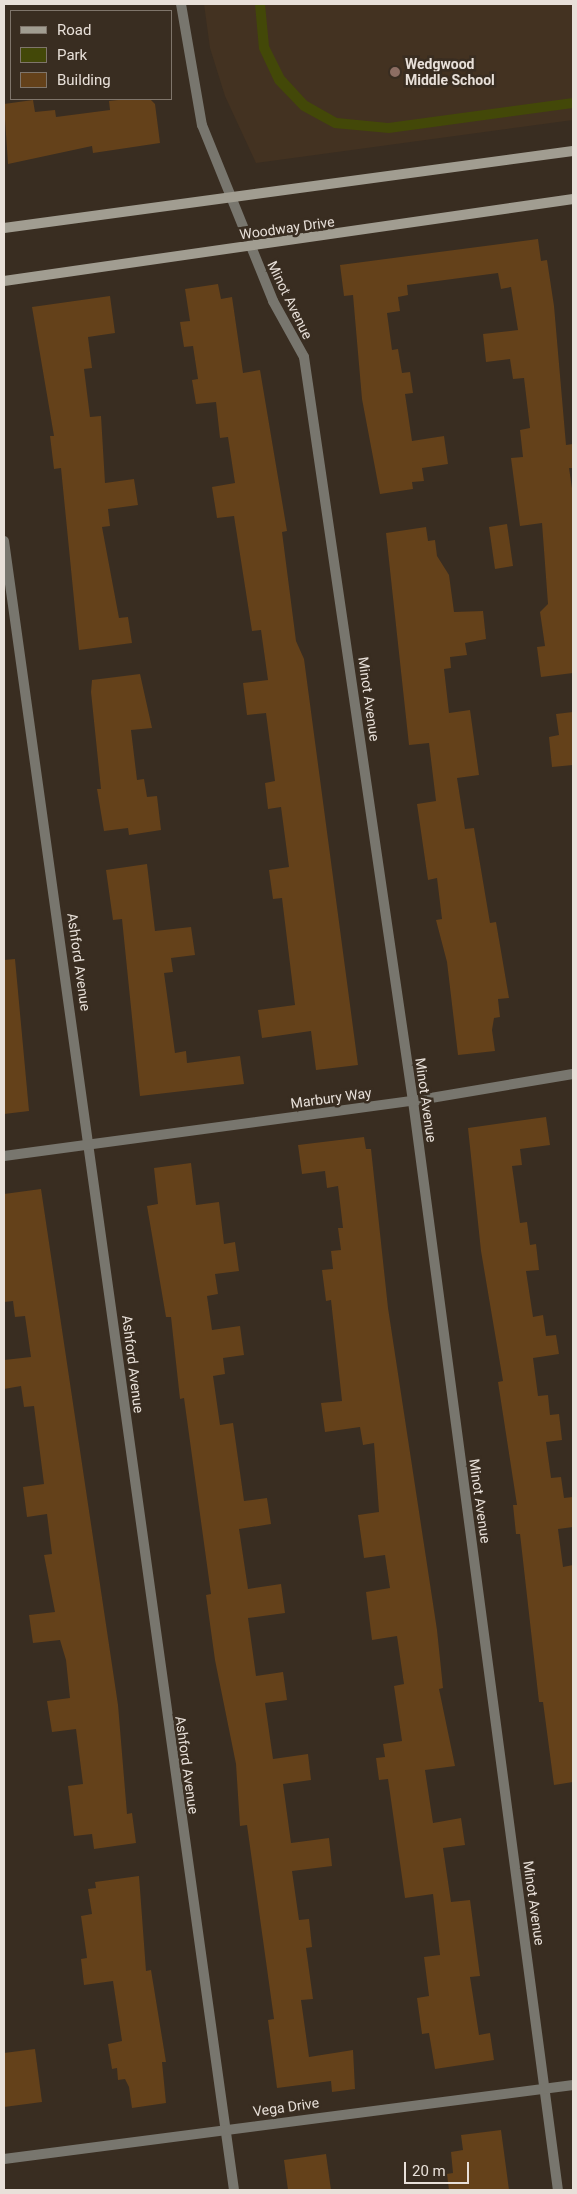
<!DOCTYPE html>
<style>
body{margin:0}
#map{position:relative;width:577px;height:2194px;overflow:hidden;background:#392d21;font-family:Roboto,sans-serif}
div>[style]{position:absolute}
.built>*{inset:0;background:#433221}
.green>*{inset:0;background:#434808}
.building>*{inset:0;background:#64411a}
.street>*{height:10px;margin:-5px;padding:0 5px;transform-origin:5px;border-radius:5px;background:#78766e}
.secondary>*{height:10px;margin:-5px;padding:0 5px;transform-origin:5px;border-radius:5px;background:#a19d91}
.dots>*{width:14px;height:14px;translate:-50% -50%;box-sizing:border-box;border:2px solid #392d21;border-radius:50%}
span{translate:-50% -50%;white-space:nowrap;text-align:center;line-height:1.15;-webkit-text-stroke:5px #392d21;paint-order:stroke}
.poi-label{font-size:14px;color:#e8e0d9;font-weight:700}
.left{translate:0 -50%;text-align:left}
.street-label{font-size:14px;color:#e8e0d9}
.frame{position:absolute;inset:0;border:5px solid #e8e0d9;pointer-events:none}
.legend{position:absolute;left:10px;top:10px;width:162px;height:90px;box-sizing:border-box;background:#392d21;border:1px solid #7f756b;margin:0;padding:6px 9px;list-style:none;font-size:15px;color:#e8e0d9}
.legend li{display:flex;align-items:center;gap:10px;height:25px}
.legend b{width:25px;border:1px solid #7f756b}
.scale{position:absolute;left:404px;top:2162px;width:65px;height:22px;box-sizing:border-box;border:2px solid #e8e0d9;border-top:0;padding-left:6px;font-size:15px;line-height:18px;white-space:nowrap;color:#e8e0d9;-webkit-text-stroke:4px #392d21;paint-order:stroke}
</style>
<div id="map">
<div class="built">
<div style="clip-path:polygon(204px 4px,573px 4px,573px 120px,256px 163px,225px 96px,210px 48px)"></div>
</div>
<div class="green">
<div style="clip-path:polygon(255px 4px,265px 4px,269px 46px,284px 76px,307px 101px,337px 118px,388px 123px,573px 98px,573px 108px,389px 133px,334px 128px,301px 110px,275px 83px,259px 49px)"></div>
</div>
<div class="building">
<div style="clip-path:polygon(127px 99px,150px 99px,155px 104px,160px 143px,93px 153px,92px 146px,8px 164px,4px 104px,33px 100px,35px 112px,55px 110px,56px 117px,110px 110px,109px 101px)"></div>
<div style="clip-path:polygon(538px 239px,541px 261px,547px 260px,554px 306px,566px 445px,573px 444px,573px 468px,569px 468px,573px 495px,573px 673px,541px 677px,537px 647px,545px 646px,540px 612px,548px 604px,542px 523px,520px 526px,511px 458px,523px 457px,520px 430px,530px 428px,524px 378px,513px 379px,510px 359px,486px 362px,483px 334px,518px 330px,511px 287px,501px 289px,498px 273px,407px 285px,408px 295px,398px 297px,400px 311px,387px 313px,392px 350px,398px 349px,402px 373px,410px 372px,413px 393px,405px 394px,412px 441px,444px 436px,448px 464px,422px 468px,424px 481px,412px 482px,413px 489px,380px 494px,362px 399px,353px 295px,344px 296px,340px 265px)"></div>
<div style="clip-path:polygon(218px 284px,221px 299px,232px 297px,243px 373px,260px 370px,287px 531px,282px 532px,296px 641px,304px 659px,358px 1065px,316px 1070px,311px 1031px,262px 1038px,258px 1010px,295px 1005px,282px 898px,273px 899px,269px 870px,289px 867px,281px 807px,268px 809px,265px 783px,275px 781px,266px 713px,247px 715px,243px 683px,268px 680px,261px 630px,252px 631px,234px 516px,217px 518px,212px 487px,235px 483px,228px 437px,220px 438px,216px 402px,196px 404px,192px 380px,198px 379px,193px 346px,184px 347px,180px 322px,190px 321px,185px 289px)"></div>
<div style="clip-path:polygon(110px 296px,115px 333px,88px 337px,92px 368px,84px 369px,90px 417px,101px 416px,105px 483px,134px 479px,138px 505px,108px 509px,110px 526px,102px 527px,119px 618px,128px 617px,132px 643px,79px 650px,61px 468px,54px 469px,50px 436px,54px 436px,32px 307px)"></div>
<div style="clip-path:polygon(507px 524px,513px 566px,495px 569px,489px 527px)"></div>
<div style="clip-path:polygon(426px 527px,428px 541px,435px 540px,437px 556px,449px 575px,454px 612px,483px 611px,486px 639px,465px 643px,467px 655px,450px 657px,451px 668px,444px 669px,449px 713px,470px 710px,479px 775px,457px 778px,465px 829px,474px 828px,490px 923px,496px 922px,509px 998px,498px 999px,500px 1017px,494px 1018px,492px 1030px,495px 1051px,458px 1055px,447px 962px,436px 920px,442px 919px,437px 878px,428px 880px,417px 804px,436px 801px,429px 743px,409px 745px,386px 533px)"></div>
<div style="clip-path:polygon(140px 674px,152px 728px,131px 730px,137px 780px,144px 779px,147px 797px,157px 796px,161px 830px,129px 835px,128px 828px,104px 831px,97px 789px,101px 789px,91px 692px,92px 680px)"></div>
<div style="clip-path:polygon(573px 712px,573px 765px,552px 767px,549px 737px,559px 735px,556px 714px)"></div>
<div style="clip-path:polygon(147px 864px,155px 931px,191px 927px,195px 955px,171px 958px,173px 972px,164px 973px,175px 1053px,186px 1051px,187px 1063px,240px 1056px,244px 1084px,140px 1096px,122px 919px,113px 920px,106px 870px)"></div>
<div style="clip-path:polygon(15px 959px,29px 1111px,4px 1114px,4px 960px)"></div>
<div style="clip-path:polygon(546px 1117px,550px 1145px,520px 1149px,522px 1165px,512px 1166px,520px 1223px,527px 1222px,530px 1245px,536px 1244px,539px 1270px,526px 1271px,533px 1317px,543px 1315px,546px 1336px,556px 1335px,559px 1354px,533px 1358px,538px 1396px,548px 1395px,550px 1415px,559px 1414px,562px 1440px,546px 1442px,551px 1478px,561px 1477px,564px 1498px,573px 1497px,573px 1527px,558px 1529px,563px 1567px,573px 1565px,573px 1782px,554px 1785px,543px 1702px,539px 1702px,520px 1534px,516px 1534px,513px 1505px,517px 1505px,498px 1382px,503px 1381px,481px 1251px,468px 1128px)"></div>
<div style="clip-path:polygon(364px 1137px,366px 1149px,371px 1149px,388px 1308px,437px 1630px,443px 1688px,439px 1689px,455px 1766px,425px 1770px,433px 1823px,461px 1818px,465px 1845px,443px 1848px,451px 1902px,470px 1900px,480px 1976px,470px 1977px,479px 2035px,490px 2033px,494px 2060px,435px 2069px,429px 2033px,422px 2034px,417px 1998px,429px 1996px,424px 1957px,440px 1955px,433px 1894px,405px 1898px,388px 1779px,379px 1780px,376px 1758px,385px 1757px,383px 1744px,402px 1741px,394px 1686px,404px 1684px,397px 1636px,372px 1640px,366px 1592px,390px 1588px,385px 1555px,364px 1558px,358px 1515px,379px 1512px,374px 1443px,363px 1445px,360px 1427px,325px 1432px,321px 1403px,342px 1401px,331px 1300px,326px 1301px,322px 1270px,333px 1269px,331px 1251px,341px 1250px,338px 1228px,343px 1228px,338px 1186px,327px 1188px,325px 1171px,302px 1174px,298px 1145px)"></div>
<div style="clip-path:polygon(191px 1163px,196px 1205px,219px 1202px,224px 1244px,235px 1242px,239px 1271px,215px 1274px,218px 1294px,207px 1296px,212px 1330px,240px 1326px,244px 1355px,223px 1358px,225px 1374px,213px 1376px,220px 1425px,233px 1423px,244px 1501px,267px 1498px,271px 1524px,239px 1529px,248px 1589px,281px 1584px,285px 1613px,248px 1618px,256px 1676px,283px 1672px,287px 1700px,265px 1703px,273px 1759px,308px 1754px,311px 1780px,283px 1784px,291px 1843px,329px 1838px,332px 1866px,292px 1871px,299px 1920px,309px 1919px,312px 1947px,306px 1948px,313px 1999px,301px 2000px,309px 2057px,353px 2050px,355px 2089px,332px 2092px,331px 2081px,277px 2088px,268px 2020px,274px 2019px,247px 1825px,240px 1826px,236px 1764px,215px 1660px,206px 1595px,211px 1594px,184px 1398px,180px 1399px,171px 1317px,166px 1317px,147px 1206px,158px 1204px,154px 1168px)"></div>
<div style="clip-path:polygon(41px 1189px,118px 1705px,127px 1814px,132px 1813px,136px 1843px,94px 1849px,92px 1834px,74px 1836px,68px 1786px,83px 1784px,76px 1729px,52px 1732px,47px 1701px,70px 1698px,66px 1660px,60px 1640px,33px 1643px,29px 1615px,55px 1612px,44px 1555px,52px 1554px,47px 1514px,27px 1517px,23px 1487px,44px 1484px,34px 1406px,24px 1407px,21px 1386px,4px 1389px,4px 1360px,31px 1357px,25px 1316px,15px 1317px,13px 1301px,4px 1302px,4px 1194px)"></div>
<div style="clip-path:polygon(139px 1876px,146px 1971px,151px 1970px,166px 2062px,162px 2062px,166px 2103px,132px 2108px,129px 2087px,125px 2079px,118px 2080px,117px 2068px,112px 2069px,108px 2044px,122px 2041px,113px 1981px,84px 1985px,81px 1959px,87px 1958px,81px 1916px,92px 1914px,88px 1889px,96px 1888px,95px 1882px)"></div>
<div style="clip-path:polygon(35px 2049px,42px 2102px,4px 2107px,4px 2053px)"></div>
<div style="clip-path:polygon(501px 2130px,509px 2190px,449px 2190px,447px 2174px,453px 2173px,451px 2152px,463px 2150px,461px 2135px)"></div>
<div style="clip-path:polygon(326px 2154px,331px 2190px,288px 2190px,284px 2160px)"></div>
</div>
<div class="street">
<div style="left:181px;top:4px;width:123px;rotate:80.2deg"></div>
<div style="left:202px;top:125px;width:190px;rotate:68deg"></div>
<div style="left:273px;top:301px;width:64px;rotate:61deg"></div>
<div style="left:304px;top:357px;width:752px;rotate:81.67deg"></div>
<div style="left:413px;top:1101px;width:1099px;rotate:82.42deg"></div>
<div style="left:4px;top:541px;width:1665px;rotate:82.06deg"></div>
<div style="left:4px;top:1156px;width:413px;rotate:-7.7deg"></div>
<div style="left:413px;top:1101px;width:162px;rotate:-9.6deg"></div>
<div style="left:4px;top:2159px;width:574px;rotate:-7.41deg"></div>
</div>
<div class="secondary">
<div style="left:4px;top:228px;width:574px;rotate:-7.71deg"></div>
<div style="left:4px;top:281px;width:575px;rotate:-8.2deg"></div>
</div>
<div class="dots">
<div style="left:395px;top:72px;background:#8d6e63"></div>
</div>
<div class="poi-label">
<span class="left" style="left:405px;top:72px">Wedgwood<br>Middle School</span>
</div>
<div class="street-label">
<span style="left:287px;top:228px;rotate:-8deg">Woodway Drive</span>
<span style="left:290px;top:300px;rotate:64deg">Minot Avenue</span>
<span style="left:369px;top:699px;rotate:82deg">Minot Avenue</span>
<span style="left:79px;top:962px;rotate:82deg">Ashford Avenue</span>
<span style="left:331px;top:1098px;rotate:-8deg">Marbury Way</span>
<span style="left:426px;top:1100px;rotate:82deg">Minot Avenue</span>
<span style="left:133px;top:1364px;rotate:83deg">Ashford Avenue</span>
<span style="left:480px;top:1501px;rotate:82deg">Minot Avenue</span>
<span style="left:187px;top:1765px;rotate:82deg">Ashford Avenue</span>
<span style="left:534px;top:1903px;rotate:82deg">Minot Avenue</span>
<span style="left:286px;top:2107px;rotate:-8deg">Vega Drive</span>
</div>
<div class="frame"></div>
<ul class="legend">
<li><b style="height:6px;background:#a19d91"></b>Road</li>
<li><b style="height:14px;background:#434808"></b>Park</li>
<li><b style="height:14px;background:#64411a"></b>Building</li>
</ul>
<div class="scale">20 m</div>
</div>
